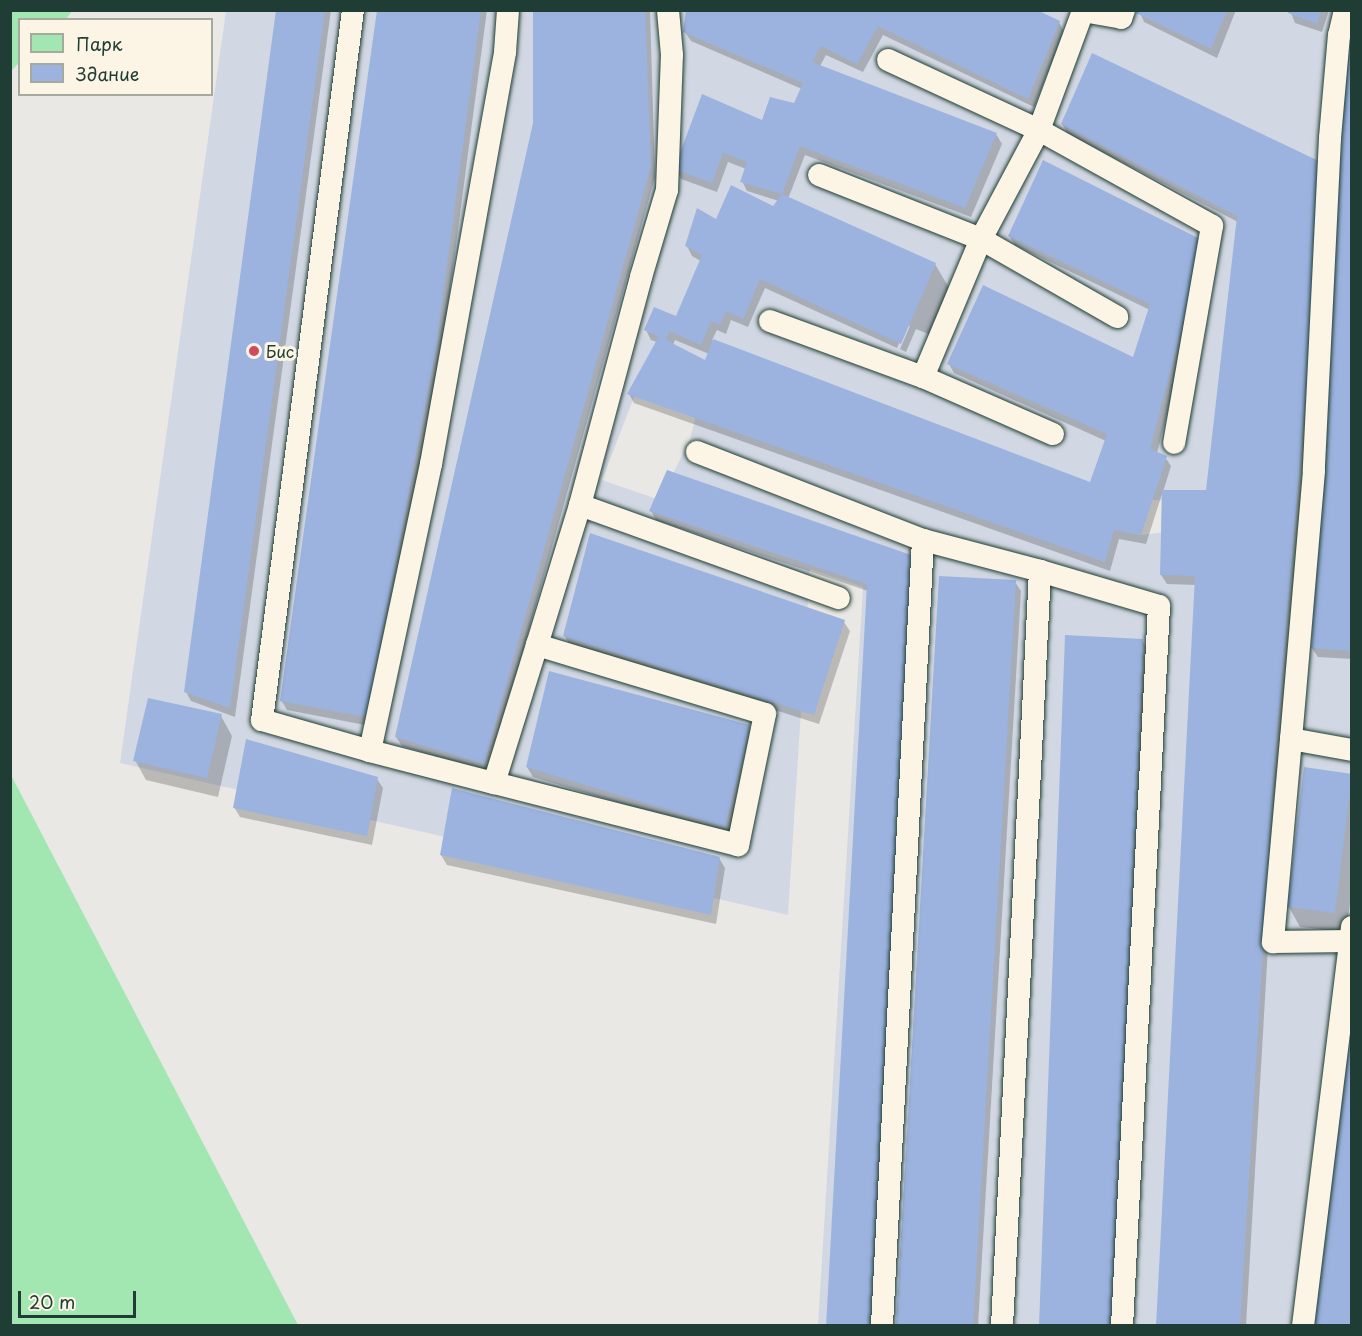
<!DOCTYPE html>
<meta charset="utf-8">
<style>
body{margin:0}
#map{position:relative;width:1362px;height:1336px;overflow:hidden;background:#e9e8e4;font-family:"Playpen Sans",sans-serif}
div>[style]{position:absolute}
.built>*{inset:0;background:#d2d8e3}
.green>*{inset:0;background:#a2e7b2}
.shadow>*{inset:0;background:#0003}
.building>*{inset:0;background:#9cb3e0}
.roads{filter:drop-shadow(0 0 2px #1f3d34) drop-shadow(0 0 2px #1f3d34)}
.service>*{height:22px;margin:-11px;padding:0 11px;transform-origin:11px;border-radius:11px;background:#fcf5e5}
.dots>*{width:16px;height:16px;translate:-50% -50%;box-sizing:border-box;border:3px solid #fcf5e5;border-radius:50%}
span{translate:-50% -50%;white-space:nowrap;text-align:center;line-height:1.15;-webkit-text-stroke:6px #fcf5e5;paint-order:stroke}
.poi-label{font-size:16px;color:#1f3d34}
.left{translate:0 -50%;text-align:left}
.frame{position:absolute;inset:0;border:12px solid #1f3d34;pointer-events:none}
.legend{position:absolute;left:18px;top:18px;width:195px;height:78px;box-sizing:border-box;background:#fcf5e5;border:2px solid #a4ab9e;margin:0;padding:8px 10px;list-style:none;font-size:18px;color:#1f3d34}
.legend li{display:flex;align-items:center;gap:12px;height:30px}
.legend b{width:30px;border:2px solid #a4ab9e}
.scale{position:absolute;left:18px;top:1291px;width:118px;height:27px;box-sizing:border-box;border:3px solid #1f3d34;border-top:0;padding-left:8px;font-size:18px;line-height:21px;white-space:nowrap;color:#1f3d34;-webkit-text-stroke:4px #fcf5e5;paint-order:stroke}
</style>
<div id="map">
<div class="built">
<div style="clip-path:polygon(evenodd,226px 11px,1351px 11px,1351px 1325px,818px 1325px,863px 587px,810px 569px,788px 915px,120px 763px,226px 11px,652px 351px,1123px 498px,1203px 503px,1174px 531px,1141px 535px,1092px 525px,704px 384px,690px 439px,660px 500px,602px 480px,652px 351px)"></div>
</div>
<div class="green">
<div style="clip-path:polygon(11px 10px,72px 10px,72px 11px,66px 19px,20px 20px,19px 63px,11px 71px)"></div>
<div style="clip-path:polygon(11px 775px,298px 1325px,11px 1325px)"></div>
</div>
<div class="shadow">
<div style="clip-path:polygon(278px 10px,331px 10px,235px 717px,191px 701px,186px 692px)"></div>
<div style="clip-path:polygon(379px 10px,487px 10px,441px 358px,370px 726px,287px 710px,281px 700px)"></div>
<div style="clip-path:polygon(534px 10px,650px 10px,655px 177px,489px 773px,402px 746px,396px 737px,535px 123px)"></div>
<div style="clip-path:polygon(evenodd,688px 10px,1059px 22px,1064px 32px,1034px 107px,883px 35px,863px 72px,826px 55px,820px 66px,996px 134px,1002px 144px,971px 217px,805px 155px,788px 199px,935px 264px,952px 293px,933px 336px,916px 329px,906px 352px,900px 349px,910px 326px,907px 326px,897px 348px,765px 288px,748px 327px,731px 320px,726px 334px,717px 330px,712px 340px,1091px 484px,1106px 441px,954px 373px,949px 364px,1134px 359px,1150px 310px,1015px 245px,1009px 236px,1209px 252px,1157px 453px,1165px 457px,1171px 466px,1163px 492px,1208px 491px,1238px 222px,1068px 134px,1062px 124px,1330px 176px,1277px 792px,1246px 1326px,1157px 1326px,1196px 585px,1167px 584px,1161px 575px,1162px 494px,1146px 544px,1119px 539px,1110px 571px,634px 403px,629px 394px,657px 342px,651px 340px,646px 330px,677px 318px,701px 261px,692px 256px,687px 246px,717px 221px,774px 208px,779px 201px,747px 191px,742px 181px,746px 169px,728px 162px,717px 192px,681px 179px,676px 169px,795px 105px,802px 89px,691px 41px,685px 32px,688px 10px,675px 340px,709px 354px,706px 362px,673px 345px,675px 340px)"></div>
<div style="clip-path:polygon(1139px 10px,1236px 10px,1217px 58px,1144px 22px)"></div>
<div style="clip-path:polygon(1290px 10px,1329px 10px,1322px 32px,1295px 23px)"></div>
<div style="clip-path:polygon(1352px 37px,1352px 659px,1318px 657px,1312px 648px)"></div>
<div style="clip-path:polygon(651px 511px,910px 556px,868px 591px,656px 520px)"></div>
<div style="clip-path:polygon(1015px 582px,1021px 591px,978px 1326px,898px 1326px)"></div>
<div style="clip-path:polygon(844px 622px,850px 631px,819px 724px,570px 645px,564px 635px)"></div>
<div style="clip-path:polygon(1067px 637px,1142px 640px,1148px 650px,1120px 1326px)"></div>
<div style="clip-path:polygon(221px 716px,232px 736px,218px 797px,146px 780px,135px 760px)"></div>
<div style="clip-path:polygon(749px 726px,755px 735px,730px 836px,533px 777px,527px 767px)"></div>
<div style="clip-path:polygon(1352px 775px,1352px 890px,1346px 932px,1300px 927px,1289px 907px)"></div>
<div style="clip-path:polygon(377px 779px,383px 788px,372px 845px,240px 817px,234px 807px)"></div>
<div style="clip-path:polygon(441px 855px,719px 858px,725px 868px,716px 924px,447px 865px)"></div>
<div style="clip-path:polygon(1352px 1028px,1352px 1326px,1313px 1326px)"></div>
</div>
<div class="building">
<div style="clip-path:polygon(276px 10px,325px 10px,230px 708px,184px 692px)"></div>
<div style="clip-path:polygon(377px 10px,481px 10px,436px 348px,366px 717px,280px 701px)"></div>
<div style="clip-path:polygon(533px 10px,645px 10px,651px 166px,484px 764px,395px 737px,533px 123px)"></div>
<div style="clip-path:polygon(686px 10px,1037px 10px,1060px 21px,1028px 99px,878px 26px,857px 64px,821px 46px,812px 62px,997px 133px,965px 208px,800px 146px,782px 194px,740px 182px,747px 162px,723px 153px,712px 183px,674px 169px,702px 94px,762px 120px,770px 97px,794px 103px,803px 83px,683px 32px)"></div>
<div style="clip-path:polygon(1137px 10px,1227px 10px,1211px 49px,1136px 13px)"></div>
<div style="clip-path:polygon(1289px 10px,1321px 10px,1317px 24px,1288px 13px)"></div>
<div style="clip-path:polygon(1351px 34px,1352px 34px,1352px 651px,1311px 648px,1347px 49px)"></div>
<div style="clip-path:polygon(1092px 53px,1325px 164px,1273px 782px,1240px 1326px,1156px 1326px,1195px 576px,1160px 575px,1162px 490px,1206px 490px,1237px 216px,1061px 124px)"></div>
<div style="clip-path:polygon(1043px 160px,1204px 241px,1150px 449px,1167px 456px,1141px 535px,1114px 530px,1105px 562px,627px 394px,659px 336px,644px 330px,654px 307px,676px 316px,702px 255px,685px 246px,697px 208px,716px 219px,731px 185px,773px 206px,782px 194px,936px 263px,901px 344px,760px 279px,743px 319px,726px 311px,720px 325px,711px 321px,701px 345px,669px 331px,666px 340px,705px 360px,713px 339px,1090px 482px,1107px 434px,947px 364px,983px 285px,1133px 357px,1150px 304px,1008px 236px)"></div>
<div style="clip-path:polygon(667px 470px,911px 555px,872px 1326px,826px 1326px,867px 584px,649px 511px)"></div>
<div style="clip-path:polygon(590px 533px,845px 620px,814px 715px,563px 636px)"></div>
<div style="clip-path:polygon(939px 576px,1016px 580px,973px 1326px,903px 1326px,896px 1325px)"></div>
<div style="clip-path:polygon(1065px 635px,1143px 639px,1115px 1326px,1039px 1326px)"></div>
<div style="clip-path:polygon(549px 671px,750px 725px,725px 827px,526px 767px)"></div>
<div style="clip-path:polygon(148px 698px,222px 714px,207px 778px,133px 761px)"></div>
<div style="clip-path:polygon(246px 739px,378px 777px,367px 836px,233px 808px)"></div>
<div style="clip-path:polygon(1304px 767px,1352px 774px,1335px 913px,1287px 907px)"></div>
<div style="clip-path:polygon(452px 788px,720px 857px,711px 915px,440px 855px)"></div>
<div style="clip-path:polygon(1350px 1027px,1352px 1326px,1311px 1326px)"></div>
</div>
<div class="roads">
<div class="service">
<div style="left:353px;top:10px;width:716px;rotate:97.3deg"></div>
<div style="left:262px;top:720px;width:112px;rotate:16deg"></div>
<div style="left:370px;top:751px;width:293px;rotate:-78deg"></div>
<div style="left:431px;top:464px;width:419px;rotate:-79.8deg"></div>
<div style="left:505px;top:52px;width:42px;rotate:-85.9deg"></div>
<div style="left:1345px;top:10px;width:26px;rotate:103deg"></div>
<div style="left:1339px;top:35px;width:103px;rotate:95deg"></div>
<div style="left:1330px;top:138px;width:333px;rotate:92.8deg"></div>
<div style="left:1314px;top:471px;width:269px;rotate:94.9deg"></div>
<div style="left:1291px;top:739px;width:62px;rotate:10.2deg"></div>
<div style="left:888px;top:60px;width:166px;rotate:24.9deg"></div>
<div style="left:1039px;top:130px;width:127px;rotate:-69.7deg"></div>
<div style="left:1083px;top:11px;width:39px;rotate:10deg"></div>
<div style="left:1121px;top:18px;width:9px;rotate:-69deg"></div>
<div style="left:819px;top:175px;width:174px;rotate:21.6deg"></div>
<div style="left:981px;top:239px;width:123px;rotate:-62deg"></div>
<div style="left:1039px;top:130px;width:198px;rotate:29deg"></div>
<div style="left:1212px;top:226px;width:220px;rotate:99.9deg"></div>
<div style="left:770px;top:321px;width:163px;rotate:20.1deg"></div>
<div style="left:923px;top:377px;width:150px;rotate:-67.2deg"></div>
<div style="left:981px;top:239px;width:157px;rotate:29.8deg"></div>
<div style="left:923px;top:377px;width:142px;rotate:23.7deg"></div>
<div style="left:697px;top:452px;width:243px;rotate:21.3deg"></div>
<div style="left:923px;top:540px;width:787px;rotate:92.99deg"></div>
<div style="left:580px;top:505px;width:236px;rotate:-75deg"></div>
<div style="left:641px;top:277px;width:91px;rotate:-73.4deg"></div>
<div style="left:667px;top:190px;width:135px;rotate:-87.9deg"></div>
<div style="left:672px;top:55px;width:45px;rotate:-95.1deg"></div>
<div style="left:923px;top:540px;width:121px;rotate:14.8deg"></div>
<div style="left:1040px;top:571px;width:756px;rotate:92.88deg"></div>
<div style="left:1040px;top:571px;width:124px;rotate:16.4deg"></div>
<div style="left:1159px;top:606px;width:721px;rotate:92.94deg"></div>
<div style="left:537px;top:645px;width:146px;rotate:-72.9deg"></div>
<div style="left:580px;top:505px;width:275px;rotate:19.8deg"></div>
<div style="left:1291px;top:739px;width:204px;rotate:95.1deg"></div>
<div style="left:1273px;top:942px;width:77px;rotate:-0.7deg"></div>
<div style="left:370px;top:751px;width:128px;rotate:14.5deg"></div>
<div style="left:494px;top:783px;width:145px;rotate:-72.7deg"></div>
<div style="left:537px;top:645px;width:238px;rotate:16.8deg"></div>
<div style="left:765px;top:714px;width:134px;rotate:101.6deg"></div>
<div style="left:738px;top:845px;width:252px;rotate:-165.7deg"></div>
<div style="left:1303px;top:1326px;width:402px;rotate:-83deg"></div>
</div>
</div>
<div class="dots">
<div style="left:254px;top:351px;background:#d1495b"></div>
</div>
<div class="poi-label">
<span class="left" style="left:266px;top:351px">Бис</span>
</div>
<div class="frame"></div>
<ul class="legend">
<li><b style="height:16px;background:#a2e7b2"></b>Парк</li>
<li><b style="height:16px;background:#9cb3e0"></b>Здание</li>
</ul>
<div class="scale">20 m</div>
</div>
